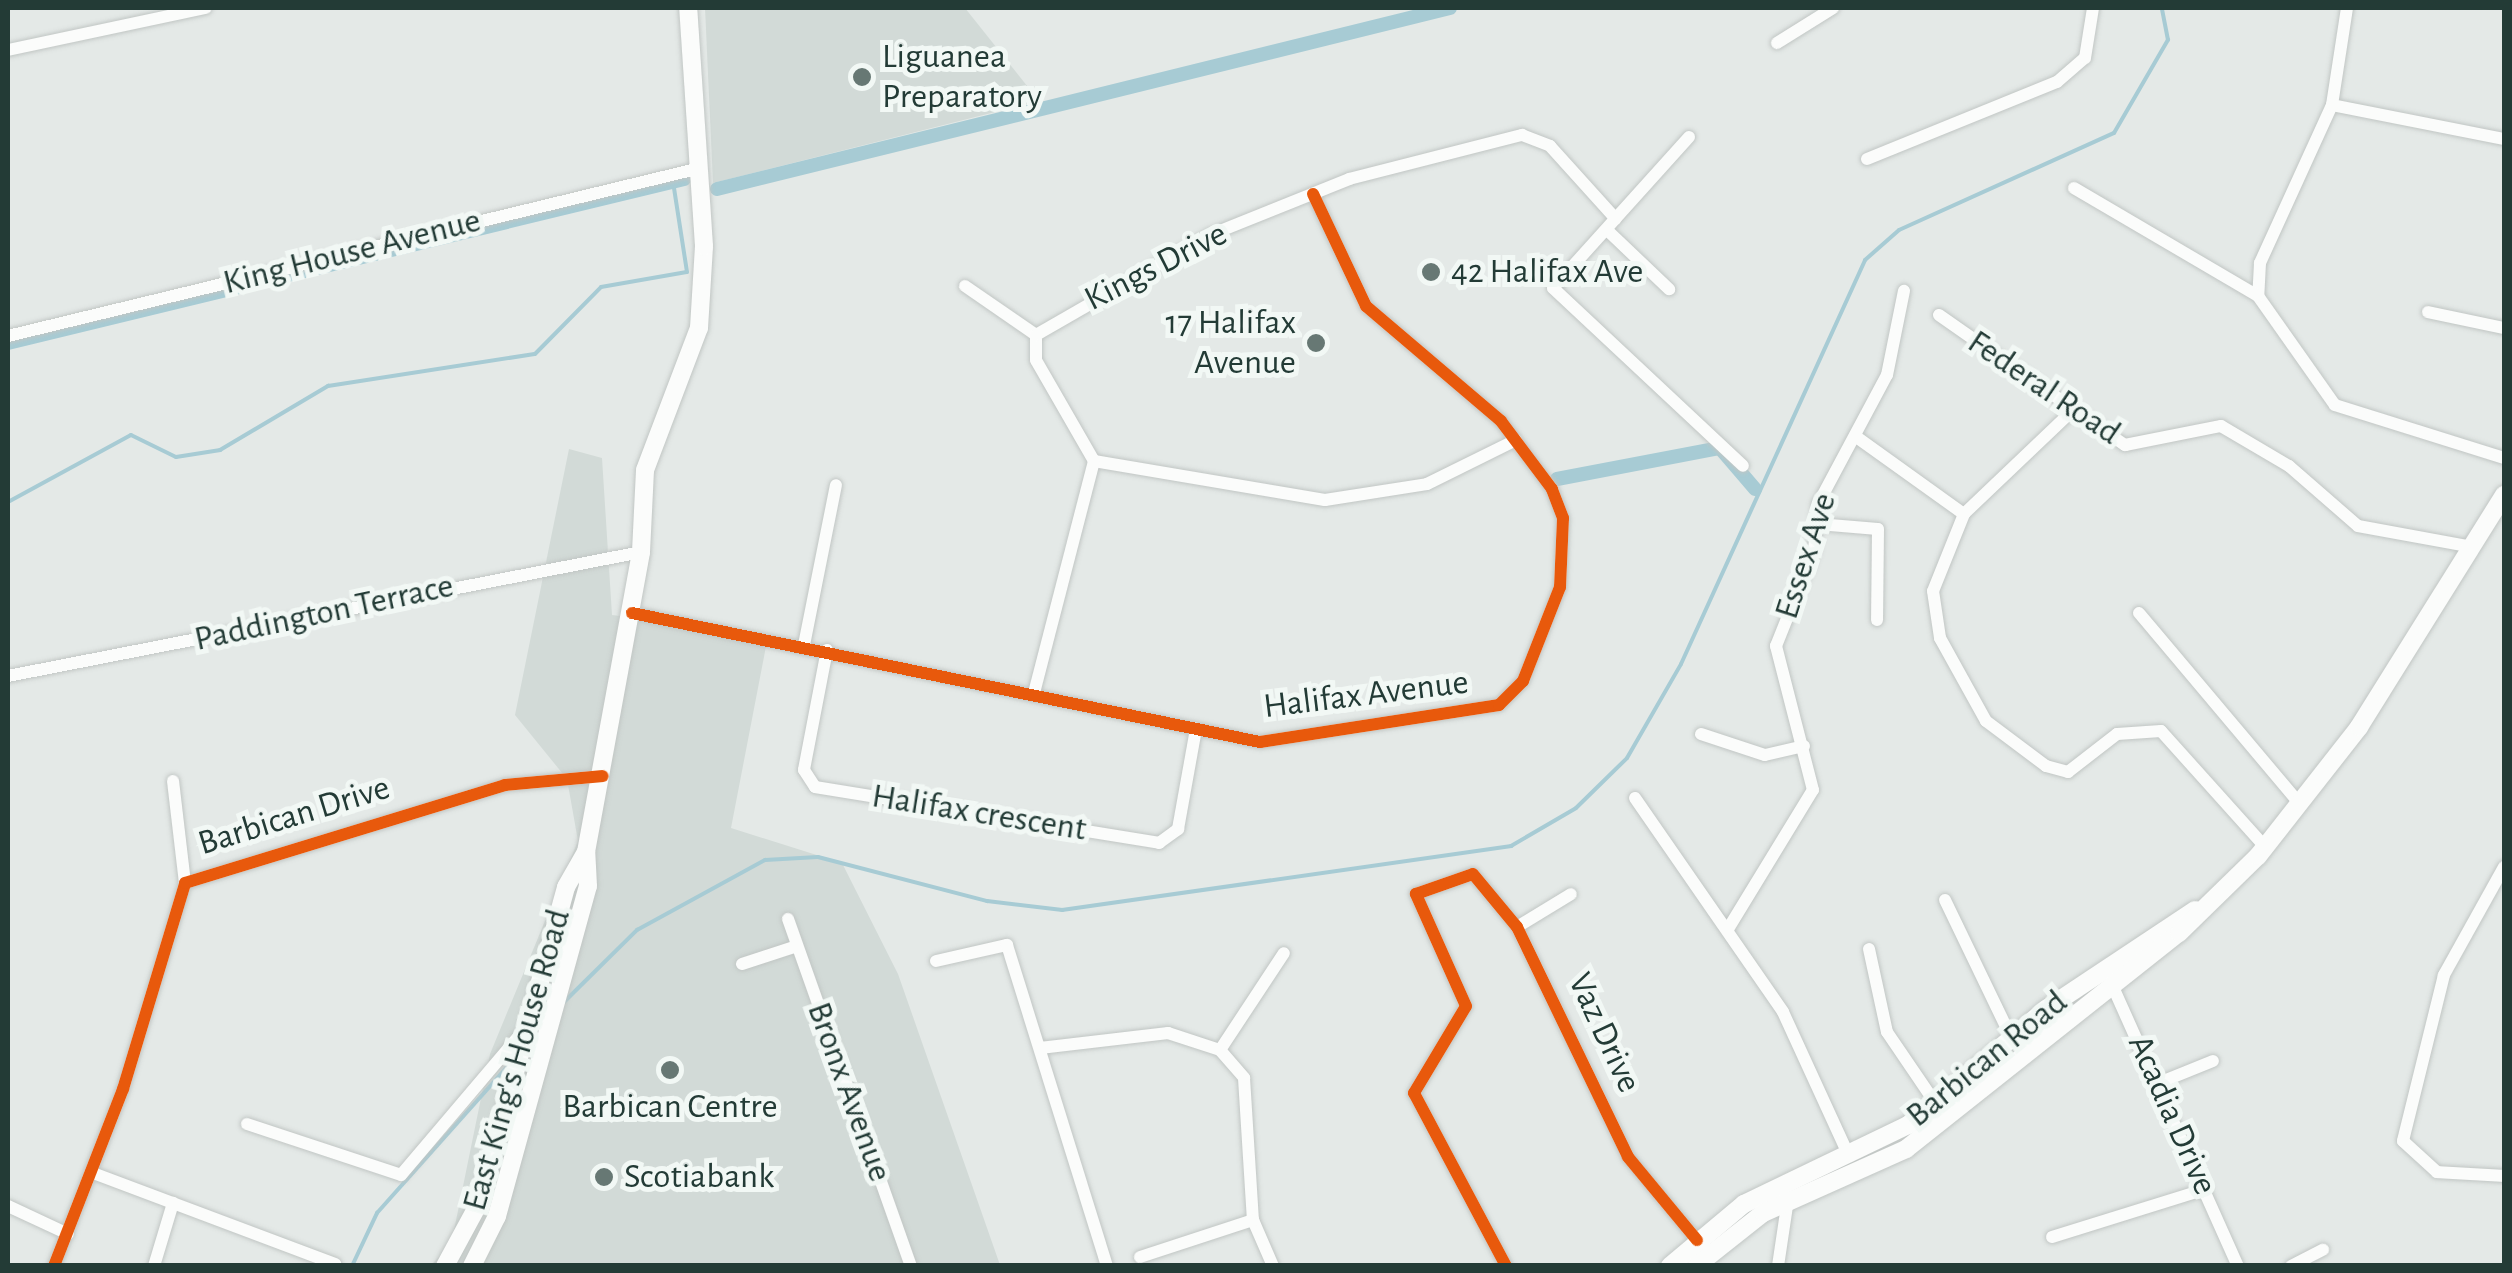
<!DOCTYPE html>
<style>
body{margin:0}
#map{position:relative;width:2512px;height:1273px;overflow:hidden;background:#e4e9e7;font-family:"Alegreya Sans",sans-serif}
div>[style]{position:absolute}
.built>*{inset:0;background:#d2dad7}
.stream>*{height:4px;margin:-2px;padding:0 2px;transform-origin:2px;border-radius:2px;background:#a7cbd4}
.canal>*{height:14px;margin:-7px;padding:0 7px;transform-origin:7px;border-radius:7px;background:#a7cbd4}
.roads{filter:drop-shadow(0 0 2px #c1c6c4) drop-shadow(0 0 2px #c1c6c4)}
.minor>*{height:12px;margin:-6px;padding:0 6px;transform-origin:6px;border-radius:6px;background:#fbfcfb}
.secondary>*{height:18px;margin:-9px;padding:0 9px;transform-origin:9px;border-radius:9px;background:#fbfcfb}
.cycleway>*{height:12px;margin:-6px;padding:0 6px;transform-origin:6px;border-radius:6px;background:#e8590c}
.dots>*{width:28px;height:28px;translate:-50% -50%;box-sizing:border-box;border:5px solid #f2f8f5;border-radius:50%}
span{translate:-50% -50%;white-space:nowrap;text-align:center;line-height:1.15;-webkit-text-stroke:10px #f2f8f5;paint-order:stroke}
.poi-label{font-size:35px;color:#233b36}
.left{translate:0 -50%;text-align:left}
.right{translate:-100% -50%;text-align:right}
.street-label{font-size:35px;color:#233b36}
.frame{position:absolute;inset:0;border:10px solid #233b36;pointer-events:none}
</style>
<div id="map">
<div class="built">
<div style="clip-path:polygon(705px 8px,965px 8px,1039px 101px,713px 183px)"></div>
<div style="clip-path:polygon(569px 449px,602px 458px,612px 615px,768px 636px,731px 828px,842px 863px,898px 974px,1000px 1265px,430px 1266px,451px 1245px,490px 1054px,578px 841px,567px 779px,515px 715px)"></div>
</div>
<div class="stream">
<div style="left:8px;top:502px;width:140px;rotate:-28.6deg"></div>
<div style="left:131px;top:435px;width:50px;rotate:26.1deg"></div>
<div style="left:176px;top:457px;width:45px;rotate:-9deg"></div>
<div style="left:220px;top:450px;width:126px;rotate:-30.7deg"></div>
<div style="left:328px;top:386px;width:209px;rotate:-8.8deg"></div>
<div style="left:535px;top:354px;width:94px;rotate:-45.4deg"></div>
<div style="left:601px;top:287px;width:87px;rotate:-9.9deg"></div>
<div style="left:687px;top:272px;width:91px;rotate:-98.8deg"></div>
<div style="left:564px;top:1002px;width:103px;rotate:-44.6deg"></div>
<div style="left:637px;top:930px;width:146px;rotate:-28.7deg"></div>
<div style="left:765px;top:860px;width:53px;rotate:-3.2deg"></div>
<div style="left:818px;top:857px;width:175px;rotate:14.6deg"></div>
<div style="left:987px;top:901px;width:76px;rotate:6.8deg"></div>
<div style="left:1062px;top:910px;width:454px;rotate:-8.1deg"></div>
<div style="left:1511px;top:846px;width:75px;rotate:-30.3deg"></div>
<div style="left:1576px;top:808px;width:71px;rotate:-44.4deg"></div>
<div style="left:1627px;top:758px;width:108px;rotate:-60.1deg"></div>
<div style="left:1681px;top:664px;width:444px;rotate:-65.5deg"></div>
<div style="left:1865px;top:260px;width:45px;rotate:-41.4deg"></div>
<div style="left:1899px;top:230px;width:236px;rotate:-24.3deg"></div>
<div style="left:2114px;top:133px;width:108px;rotate:-59.9deg"></div>
<div style="left:2168px;top:40px;width:33px;rotate:-101deg"></div>
<div style="left:352px;top:1266px;width:59px;rotate:-64.7deg"></div>
<div style="left:377px;top:1213px;width:197px;rotate:-48.3deg"></div>
</div>
<div class="canal">
<div style="left:717px;top:189px;width:755px;rotate:-13.87deg"></div>
<div style="left:8px;top:343px;width:696px;rotate:-13.64deg"></div>
<div style="left:1557px;top:479px;width:166px;rotate:-10.8deg"></div>
<div style="left:1720px;top:448px;width:54px;rotate:49.5deg"></div>
</div>
<div class="roads">
<div class="minor">
<div style="left:2347px;top:8px;width:98px;rotate:98.8deg"></div>
<div style="left:2332px;top:105px;width:174px;rotate:114.5deg"></div>
<div style="left:2260px;top:263px;width:33px;rotate:93deg"></div>
<div style="left:2258px;top:296px;width:133px;rotate:54.8deg"></div>
<div style="left:2335px;top:405px;width:177px;rotate:17.4deg"></div>
<div style="left:1777px;top:43px;width:66px;rotate:-32deg"></div>
<div style="left:8px;top:50px;width:202px;rotate:-12deg"></div>
<div style="left:2332px;top:105px;width:175px;rotate:11.2deg"></div>
<div style="left:1689px;top:137px;width:203px;rotate:132deg"></div>
<div style="left:1553px;top:288px;width:260px;rotate:43.1deg"></div>
<div style="left:1867px;top:159px;width:205px;rotate:-22.1deg"></div>
<div style="left:2057px;top:82px;width:37px;rotate:-41deg"></div>
<div style="left:2085px;top:58px;width:51px;rotate:-80.9deg"></div>
<div style="left:2074px;top:188px;width:213px;rotate:30.4deg"></div>
<div style="left:1607px;top:230px;width:86px;rotate:43.6deg"></div>
<div style="left:965px;top:286px;width:86px;rotate:34.6deg"></div>
<div style="left:2428px;top:312px;width:78px;rotate:11.9deg"></div>
<div style="left:1939px;top:315px;width:227px;rotate:35deg"></div>
<div style="left:2125px;top:445px;width:98px;rotate:-11.2deg"></div>
<div style="left:2221px;top:426px;width:79px;rotate:30.5deg"></div>
<div style="left:2289px;top:466px;width:91px;rotate:41deg"></div>
<div style="left:2358px;top:526px;width:116px;rotate:10.4deg"></div>
<div style="left:8px;top:336px;width:708px;rotate:-13.64deg"></div>
<div style="left:2072px;top:411px;width:149px;rotate:136.4deg"></div>
<div style="left:1964px;top:514px;width:83px;rotate:111.9deg"></div>
<div style="left:1933px;top:591px;width:48px;rotate:81.5deg"></div>
<div style="left:1940px;top:638px;width:95px;rotate:61deg"></div>
<div style="left:1986px;top:721px;width:75px;rotate:36.9deg"></div>
<div style="left:2046px;top:766px;width:23px;rotate:15deg"></div>
<div style="left:2068px;top:772px;width:62px;rotate:-37.8deg"></div>
<div style="left:2117px;top:734px;width:44px;rotate:-3.9deg"></div>
<div style="left:2161px;top:731px;width:156px;rotate:48.1deg"></div>
<div style="left:1855px;top:436px;width:134px;rotate:35.6deg"></div>
<div style="left:1094px;top:461px;width:234px;rotate:9.6deg"></div>
<div style="left:1325px;top:500px;width:103px;rotate:-8.9deg"></div>
<div style="left:1427px;top:484px;width:99px;rotate:-26.3deg"></div>
<div style="left:1818px;top:524px;width:60px;rotate:4.8deg"></div>
<div style="left:1878px;top:529px;width:91px;rotate:90.6deg"></div>
<div style="left:632px;top:613px;width:641px;rotate:11.61deg"></div>
<div style="left:1260px;top:742px;width:242px;rotate:-8.8deg"></div>
<div style="left:1499px;top:705px;width:34px;rotate:-45deg"></div>
<div style="left:1523px;top:681px;width:101px;rotate:-68.5deg"></div>
<div style="left:1560px;top:587px;width:69px;rotate:-87.5deg"></div>
<div style="left:1563px;top:518px;width:31px;rotate:-111deg"></div>
<div style="left:1552px;top:489px;width:85px;rotate:-126.9deg"></div>
<div style="left:1501px;top:421px;width:177px;rotate:-139.6deg"></div>
<div style="left:1366px;top:306px;width:124px;rotate:-115.3deg"></div>
<div style="left:2139px;top:613px;width:250px;rotate:49.9deg"></div>
<div style="left:804px;top:645px;width:163px;rotate:-78.7deg"></div>
<div style="left:827px;top:650px;width:122px;rotate:100.9deg"></div>
<div style="left:804px;top:770px;width:20px;rotate:57deg"></div>
<div style="left:815px;top:787px;width:349px;rotate:9.2deg"></div>
<div style="left:1159px;top:843px;width:24px;rotate:-36deg"></div>
<div style="left:1178px;top:829px;width:102px;rotate:-79.8deg"></div>
<div style="left:8px;top:676px;width:645px;rotate:-11.08deg"></div>
<div style="left:1034px;top:693px;width:240px;rotate:-75.5deg"></div>
<div style="left:1094px;top:461px;width:116px;rotate:-119.9deg"></div>
<div style="left:1036px;top:360px;width:25px;rotate:-90deg"></div>
<div style="left:1036px;top:335px;width:201px;rotate:-29.9deg"></div>
<div style="left:1210px;top:235px;width:150px;rotate:-21.9deg"></div>
<div style="left:1349px;top:179px;width:179px;rotate:-14.3deg"></div>
<div style="left:1522px;top:135px;width:30px;rotate:21deg"></div>
<div style="left:1550px;top:146px;width:98px;rotate:47.9deg"></div>
<div style="left:1701px;top:734px;width:67px;rotate:18.2deg"></div>
<div style="left:1765px;top:755px;width:40px;rotate:-13deg"></div>
<div style="left:173px;top:781px;width:103px;rotate:83.3deg"></div>
<div style="left:1635px;top:798px;width:260px;rotate:55.3deg"></div>
<div style="left:1783px;top:1012px;width:156px;rotate:65.4deg"></div>
<div style="left:2504px;top:867px;width:124px;rotate:119.1deg"></div>
<div style="left:2444px;top:975px;width:171px;rotate:103.9deg"></div>
<div style="left:2403px;top:1141px;width:46px;rotate:42.4deg"></div>
<div style="left:2437px;top:1172px;width:67px;rotate:3.4deg"></div>
<div style="left:1945px;top:900px;width:152px;rotate:64.3deg"></div>
<div style="left:788px;top:919px;width:368px;rotate:70.5deg"></div>
<div style="left:1517px;top:927px;width:63px;rotate:-31.4deg"></div>
<div style="left:1728px;top:929px;width:163px;rotate:-58.6deg"></div>
<div style="left:1813px;top:790px;width:149px;rotate:-104.4deg"></div>
<div style="left:1776px;top:646px;width:102px;rotate:-68.2deg"></div>
<div style="left:1814px;top:551px;width:47px;rotate:-85.1deg"></div>
<div style="left:1818px;top:504px;width:146px;rotate:-61.9deg"></div>
<div style="left:1887px;top:375px;width:86px;rotate:-78.6deg"></div>
<div style="left:1869px;top:949px;width:85px;rotate:77.8deg"></div>
<div style="left:1887px;top:1032px;width:87px;rotate:55.8deg"></div>
<div style="left:936px;top:961px;width:73px;rotate:-12.7deg"></div>
<div style="left:1007px;top:945px;width:336px;rotate:72.7deg"></div>
<div style="left:742px;top:964px;width:58px;rotate:-18.1deg"></div>
<div style="left:2109px;top:978px;width:316px;rotate:65.9deg"></div>
<div style="left:1040px;top:1048px;width:129px;rotate:-6.7deg"></div>
<div style="left:1168px;top:1033px;width:55px;rotate:18.1deg"></div>
<div style="left:1220px;top:1050px;width:37px;rotate:49deg"></div>
<div style="left:1244px;top:1078px;width:142px;rotate:86.4deg"></div>
<div style="left:1253px;top:1220px;width:50px;rotate:66.5deg"></div>
<div style="left:1220px;top:1050px;width:116px;rotate:-56.6deg"></div>
<div style="left:2161px;top:1082px;width:56px;rotate:-22deg"></div>
<div style="left:247px;top:1124px;width:162px;rotate:18.3deg"></div>
<div style="left:401px;top:1175px;width:190px;rotate:-49.7deg"></div>
<div style="left:93px;top:1173px;width:259px;rotate:20.6deg"></div>
<div style="left:8px;top:1206px;width:66px;rotate:25deg"></div>
<div style="left:2052px;top:1237px;width:161px;rotate:-17.3deg"></div>
<div style="left:1140px;top:1257px;width:119px;rotate:-18.1deg"></div>
<div style="left:54px;top:1266px;width:190px;rotate:-68.7deg"></div>
<div style="left:123px;top:1089px;width:215px;rotate:-73.2deg"></div>
<div style="left:185px;top:883px;width:335px;rotate:-17deg"></div>
<div style="left:505px;top:785px;width:98px;rotate:-5.2deg"></div>
<div style="left:154px;top:1266px;width:66px;rotate:-73.2deg"></div>
<div style="left:1506px;top:1266px;width:196px;rotate:-118deg"></div>
<div style="left:1414px;top:1093px;width:101px;rotate:-59.1deg"></div>
<div style="left:1466px;top:1006px;width:123px;rotate:-114.1deg"></div>
<div style="left:1416px;top:894px;width:60px;rotate:-19.3deg"></div>
<div style="left:1473px;top:874px;width:69px;rotate:50.3deg"></div>
<div style="left:1517px;top:927px;width:255px;rotate:64.2deg"></div>
<div style="left:1628px;top:1157px;width:108px;rotate:50.3deg"></div>
<div style="left:1778px;top:1266px;width:68px;rotate:-81.5deg"></div>
<div style="left:2291px;top:1266px;width:36px;rotate:-27deg"></div>
</div>
<div class="secondary">
<div style="left:445px;top:1266px;width:72px;rotate:-61.6deg"></div>
<div style="left:479px;top:1203px;width:328px;rotate:-74.6deg"></div>
<div style="left:566px;top:887px;width:40px;rotate:-60.3deg"></div>
<div style="left:472px;top:1266px;width:56px;rotate:-63.4deg"></div>
<div style="left:497px;top:1216px;width:342px;rotate:-74.6deg"></div>
<div style="left:588px;top:886px;width:34px;rotate:-93deg"></div>
<div style="left:586px;top:852px;width:305px;rotate:-79.6deg"></div>
<div style="left:641px;top:552px;width:82px;rotate:-87.2deg"></div>
<div style="left:645px;top:470px;width:152px;rotate:-69.2deg"></div>
<div style="left:699px;top:328px;width:82px;rotate:-86.5deg"></div>
<div style="left:704px;top:246px;width:239px;rotate:-93.8deg"></div>
<div style="left:1670px;top:1266px;width:97px;rotate:-40deg"></div>
<div style="left:1744px;top:1204px;width:182px;rotate:-25.7deg"></div>
<div style="left:1908px;top:1125px;width:180px;rotate:-40deg"></div>
<div style="left:2046px;top:1009px;width:179px;rotate:-33.6deg"></div>
<div style="left:1696px;top:1266px;width:85px;rotate:-38.3deg"></div>
<div style="left:1763px;top:1213px;width:157px;rotate:-24.1deg"></div>
<div style="left:1906px;top:1149px;width:348px;rotate:-38.4deg"></div>
<div style="left:2179px;top:933px;width:110px;rotate:-44.3deg"></div>
<div style="left:2258px;top:856px;width:164px;rotate:-51.9deg"></div>
<div style="left:2359px;top:727px;width:274px;rotate:-58deg"></div>
</div>
</div>
<div class="cycleway">
<div style="left:632px;top:613px;width:641px;rotate:11.61deg"></div>
<div style="left:1260px;top:742px;width:242px;rotate:-8.8deg"></div>
<div style="left:1499px;top:705px;width:34px;rotate:-45deg"></div>
<div style="left:1523px;top:681px;width:101px;rotate:-68.5deg"></div>
<div style="left:1560px;top:587px;width:69px;rotate:-87.5deg"></div>
<div style="left:1563px;top:518px;width:31px;rotate:-111deg"></div>
<div style="left:1552px;top:489px;width:85px;rotate:-126.9deg"></div>
<div style="left:1501px;top:421px;width:177px;rotate:-139.6deg"></div>
<div style="left:1366px;top:306px;width:124px;rotate:-115.3deg"></div>
<div style="left:54px;top:1266px;width:190px;rotate:-68.7deg"></div>
<div style="left:123px;top:1089px;width:215px;rotate:-73.2deg"></div>
<div style="left:185px;top:883px;width:335px;rotate:-17deg"></div>
<div style="left:505px;top:785px;width:98px;rotate:-5.2deg"></div>
<div style="left:1506px;top:1266px;width:196px;rotate:-118deg"></div>
<div style="left:1414px;top:1093px;width:101px;rotate:-59.1deg"></div>
<div style="left:1466px;top:1006px;width:123px;rotate:-114.1deg"></div>
<div style="left:1416px;top:894px;width:60px;rotate:-19.3deg"></div>
<div style="left:1473px;top:874px;width:69px;rotate:50.3deg"></div>
<div style="left:1517px;top:927px;width:255px;rotate:64.2deg"></div>
<div style="left:1628px;top:1157px;width:108px;rotate:50.3deg"></div>
</div>
<div class="dots">
<div style="left:862px;top:77px;background:#677874"></div>
<div style="left:1431px;top:272px;background:#677874"></div>
<div style="left:1316px;top:343px;background:#677874"></div>
<div style="left:670px;top:1070px;background:#677874"></div>
<div style="left:604px;top:1177px;background:#677874"></div>
</div>
<div class="poi-label">
<span class="left" style="left:882px;top:77px">Liguanea<br>Preparatory</span>
<span class="left" style="left:1451px;top:272px">42 Halifax Ave</span>
<span class="right" style="left:1296px;top:343px">17 Halifax<br>Avenue</span>
<span style="left:670px;top:1107px">Barbican Centre</span>
<span class="left" style="left:624px;top:1177px">Scotiabank</span>
</div>
<div class="street-label">
<span style="left:352px;top:252px;rotate:-14deg">King House Avenue</span>
<span style="left:1156px;top:267px;rotate:-27deg">Kings Drive</span>
<span style="left:2044px;top:388px;rotate:34deg">Federal Road</span>
<span style="left:1806px;top:556px;rotate:-72deg">Essex Ave</span>
<span style="left:324px;top:613px;rotate:-12deg">Paddington Terrace</span>
<span style="left:1366px;top:695px;rotate:-7deg">Halifax Avenue</span>
<span style="left:979px;top:813px;rotate:9deg">Halifax crescent</span>
<span style="left:294px;top:816px;rotate:-17deg">Barbican Drive</span>
<span style="left:1604px;top:1033px;rotate:65deg">Vaz Drive</span>
<span style="left:1987px;top:1059px;rotate:-39deg">Barbican Road</span>
<span style="left:517px;top:1060px;rotate:-74deg">East King's House Road</span>
<span style="left:849px;top:1092px;rotate:70deg">Bronx Avenue</span>
<span style="left:2172px;top:1115px;rotate:66deg">Acadia Drive</span>
</div>
<div class="frame"></div>
</div>
